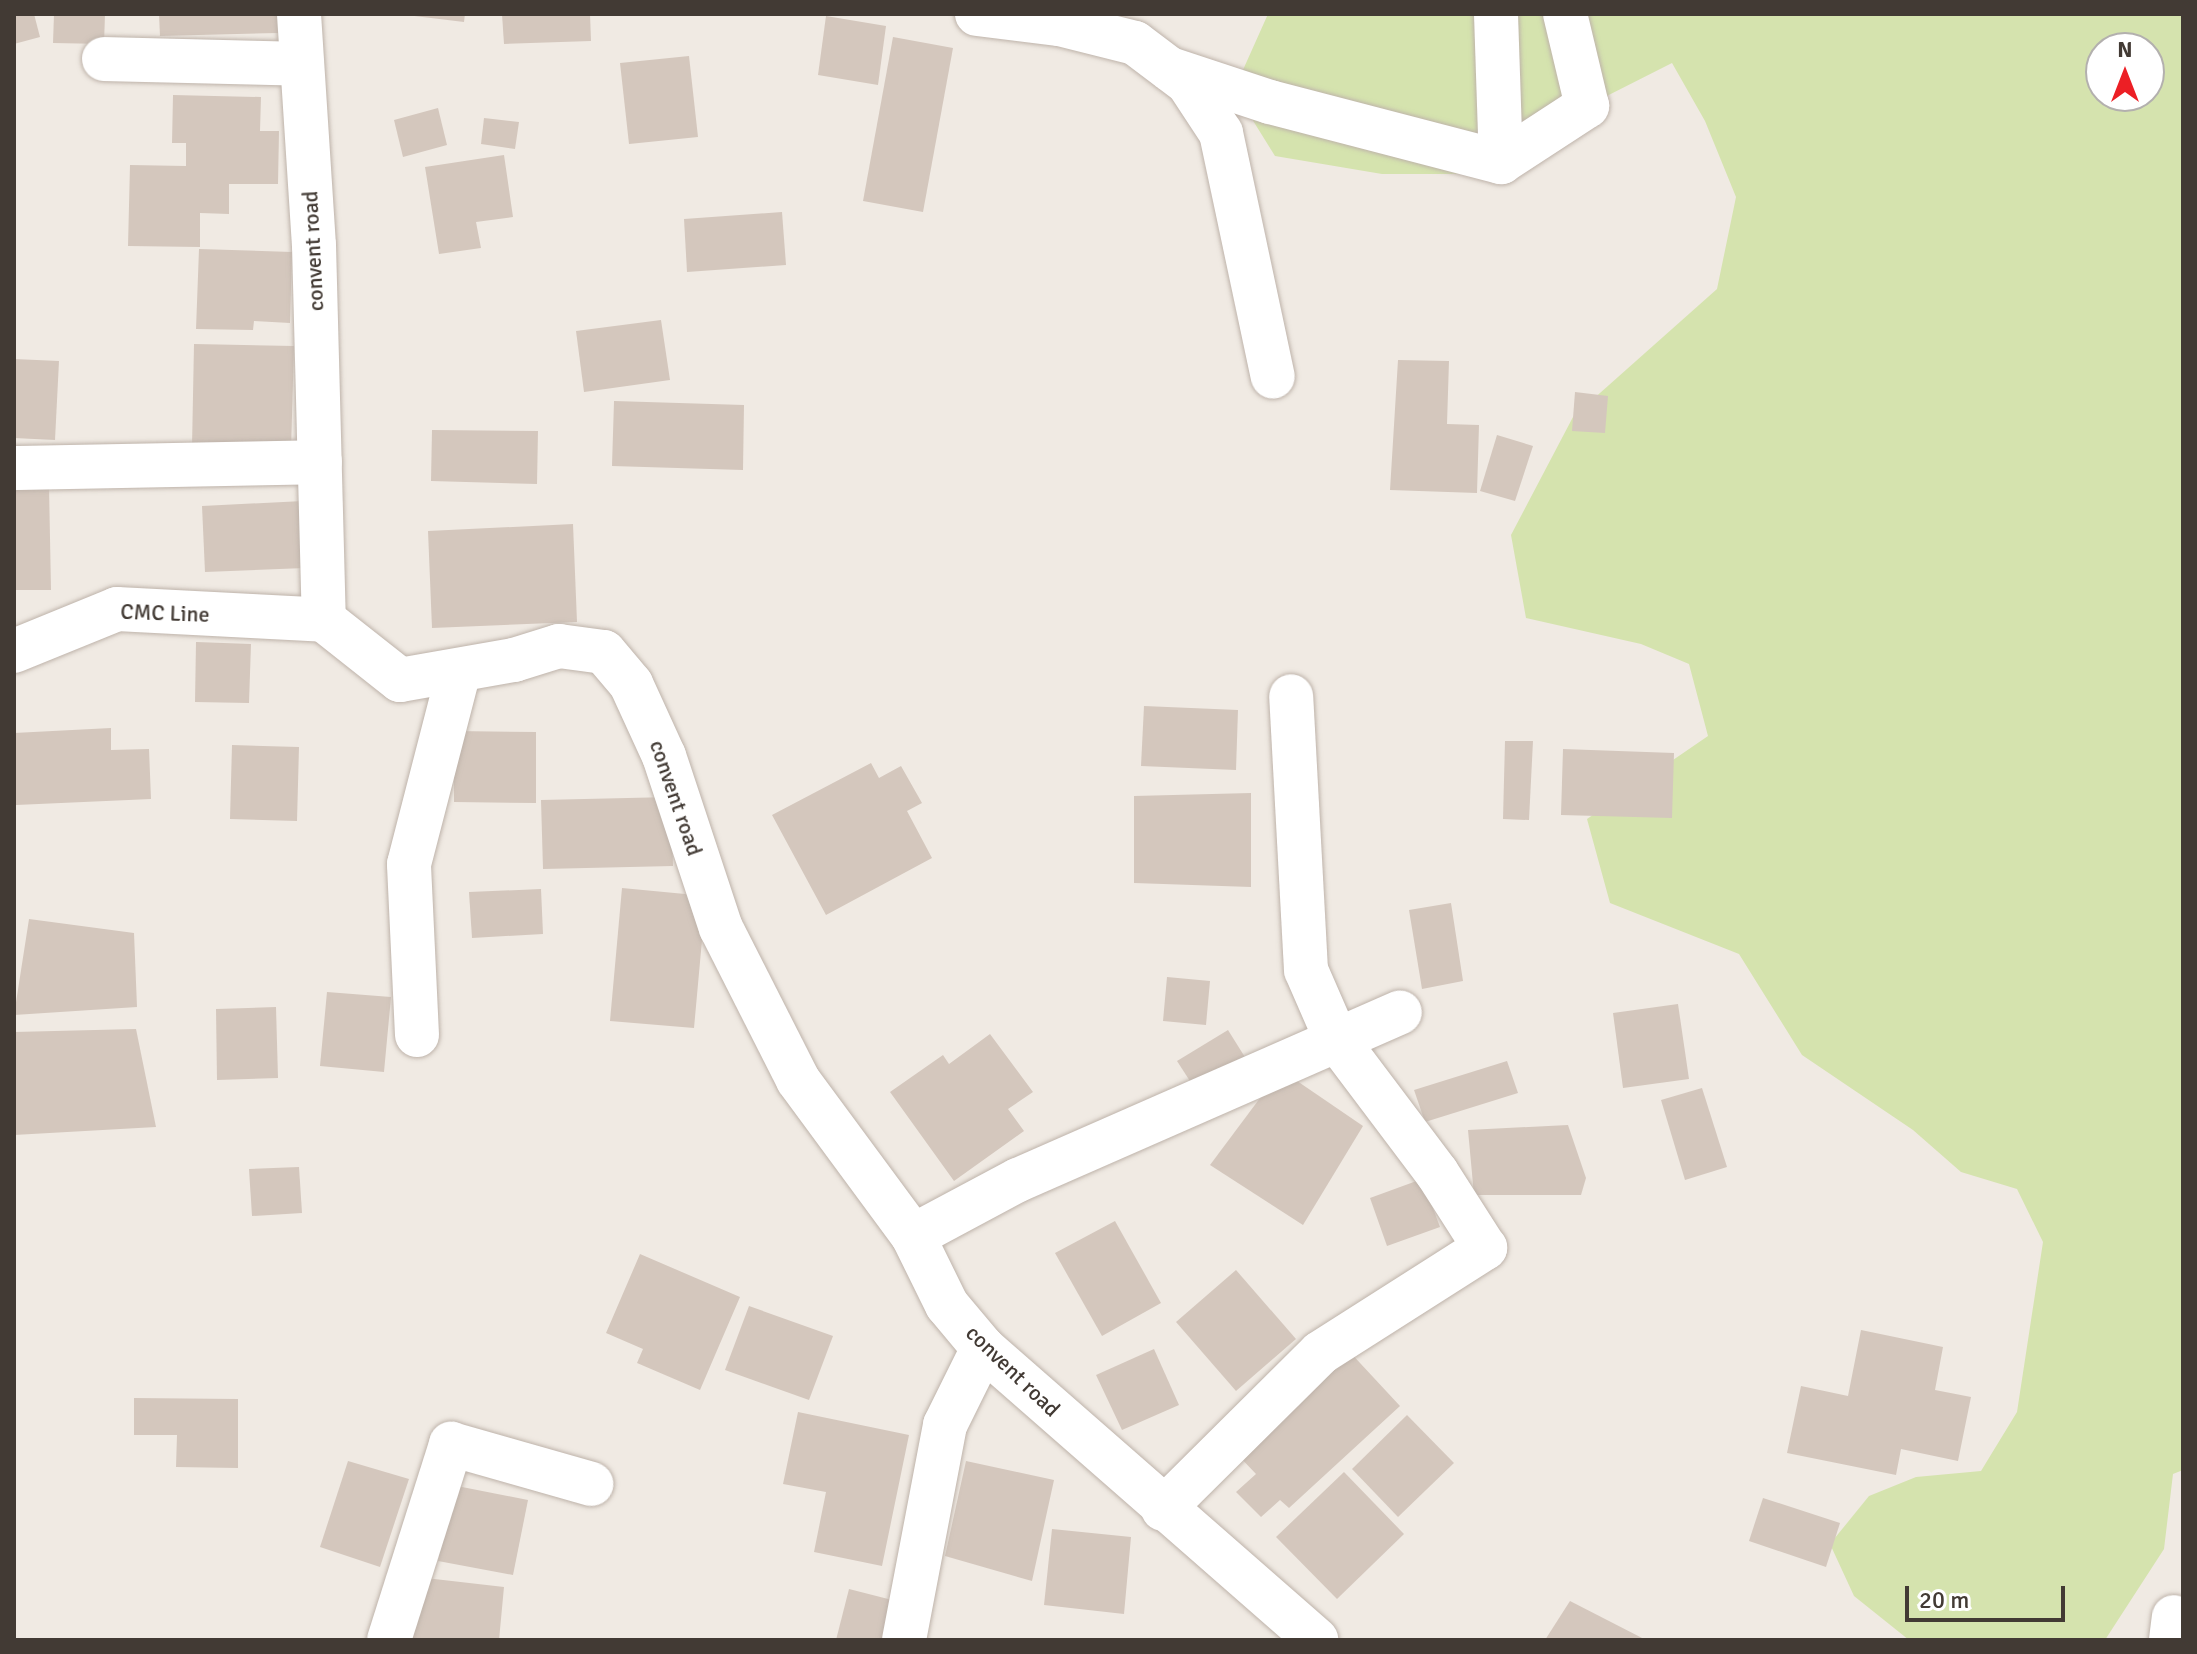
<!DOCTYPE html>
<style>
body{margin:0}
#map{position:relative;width:2197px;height:1654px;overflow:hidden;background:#f0eae3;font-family:Signika,sans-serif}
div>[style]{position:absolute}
.green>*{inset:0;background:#d5e3ae}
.building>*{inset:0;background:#d4c7bd}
.roads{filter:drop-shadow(0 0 2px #beb3aa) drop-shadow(0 0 2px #beb3aa)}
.minor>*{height:44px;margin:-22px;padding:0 22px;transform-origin:22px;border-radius:22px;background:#fff}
span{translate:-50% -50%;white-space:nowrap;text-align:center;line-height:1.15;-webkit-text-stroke:6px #fff;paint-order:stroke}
.street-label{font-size:22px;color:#423a34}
.frame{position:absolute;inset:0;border:16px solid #423a34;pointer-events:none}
.north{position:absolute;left:2085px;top:32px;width:80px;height:80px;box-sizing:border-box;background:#fff;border:2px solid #b3b0ae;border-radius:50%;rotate:0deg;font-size:22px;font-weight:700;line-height:32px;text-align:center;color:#423a34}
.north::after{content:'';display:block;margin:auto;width:28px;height:36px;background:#ec1f25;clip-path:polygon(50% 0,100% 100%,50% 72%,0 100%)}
.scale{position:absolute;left:1905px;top:1586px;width:160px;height:36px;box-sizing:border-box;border:4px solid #423a34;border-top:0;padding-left:10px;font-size:24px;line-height:28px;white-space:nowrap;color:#423a34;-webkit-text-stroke:6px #fff;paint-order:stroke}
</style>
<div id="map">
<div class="green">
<div style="clip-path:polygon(evenodd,1268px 14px,2183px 14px,2183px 1470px,2173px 1474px,2164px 1549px,2105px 1640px,1909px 1640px,1854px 1596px,1830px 1544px,1869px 1496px,1916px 1477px,1981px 1471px,2017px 1412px,2043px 1242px,2017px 1189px,1961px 1172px,1913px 1130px,1802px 1055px,1739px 954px,1610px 903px,1587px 819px,1708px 736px,1689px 664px,1641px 644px,1526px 618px,1511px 535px,1573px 417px,1717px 289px,1736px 197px,1705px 121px,1672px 63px,1587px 106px,1502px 174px,1382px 174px,1275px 156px,1234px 90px,1268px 14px,2101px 48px,2149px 48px,2149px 96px,2101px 96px,2101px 48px)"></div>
</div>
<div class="building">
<div style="clip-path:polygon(14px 14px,34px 14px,40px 37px,14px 44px)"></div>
<div style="clip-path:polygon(54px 14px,105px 14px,104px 44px,53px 43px)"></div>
<div style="clip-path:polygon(159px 14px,277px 14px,278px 33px,160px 36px)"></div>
<div style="clip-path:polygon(398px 14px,465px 14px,464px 22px)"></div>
<div style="clip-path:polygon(502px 14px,590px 14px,591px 41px,504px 44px)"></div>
<div style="clip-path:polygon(826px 16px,886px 26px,878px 85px,818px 75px)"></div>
<div style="clip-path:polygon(893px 37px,953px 48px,923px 212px,863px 201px)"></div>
<div style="clip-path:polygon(689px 56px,698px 137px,629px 144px,620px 63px)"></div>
<div style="clip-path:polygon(173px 95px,261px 97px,260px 131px,279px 131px,278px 184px,229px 184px,229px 214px,200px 213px,200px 247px,128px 246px,130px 165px,186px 166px,186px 143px,172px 143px)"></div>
<div style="clip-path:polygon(438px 108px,447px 145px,403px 157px,394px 120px)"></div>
<div style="clip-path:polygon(484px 118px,519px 122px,515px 149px,481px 144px)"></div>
<div style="clip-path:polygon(504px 155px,513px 217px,476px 222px,481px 248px,439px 254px,425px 167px)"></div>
<div style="clip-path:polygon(782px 212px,786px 265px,687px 272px,684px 219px)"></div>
<div style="clip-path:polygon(199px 249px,292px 252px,290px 323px,254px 321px,253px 330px,196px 329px)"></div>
<div style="clip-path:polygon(661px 320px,670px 380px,584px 392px,576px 331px)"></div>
<div style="clip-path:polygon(194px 344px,294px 346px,291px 450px,192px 447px)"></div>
<div style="clip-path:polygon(14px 359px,59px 361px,55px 440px,14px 438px)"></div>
<div style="clip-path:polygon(1398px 360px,1449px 361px,1447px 424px,1479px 425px,1477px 493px,1390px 490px)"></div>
<div style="clip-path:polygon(1575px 392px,1608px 396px,1605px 433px,1572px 431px)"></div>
<div style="clip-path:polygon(614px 401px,744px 405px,743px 470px,612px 466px)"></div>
<div style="clip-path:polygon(432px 430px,538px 431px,537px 484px,431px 481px)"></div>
<div style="clip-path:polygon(1497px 435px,1533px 446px,1515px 501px,1480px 491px)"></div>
<div style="clip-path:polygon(49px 486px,51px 590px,14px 590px,14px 487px)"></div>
<div style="clip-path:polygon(303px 501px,305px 568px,205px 572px,202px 506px)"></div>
<div style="clip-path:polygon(573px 524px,577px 622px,432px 628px,428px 531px)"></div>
<div style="clip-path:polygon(196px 642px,251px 644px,249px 703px,195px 702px)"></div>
<div style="clip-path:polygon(1144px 706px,1238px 710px,1236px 770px,1141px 766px)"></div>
<div style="clip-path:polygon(111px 728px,111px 750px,149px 749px,151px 799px,16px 805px,14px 733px)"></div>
<div style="clip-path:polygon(454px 731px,536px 732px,536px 803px,454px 802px)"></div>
<div style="clip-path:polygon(1505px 741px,1533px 741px,1529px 820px,1503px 819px)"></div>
<div style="clip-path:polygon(232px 745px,299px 747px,297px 821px,230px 819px)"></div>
<div style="clip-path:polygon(1563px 749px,1674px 753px,1672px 818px,1561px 815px)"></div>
<div style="clip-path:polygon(871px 763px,879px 778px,901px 766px,922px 803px,907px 811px,932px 858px,826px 915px,772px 815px)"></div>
<div style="clip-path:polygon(1251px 793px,1251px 887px,1134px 883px,1134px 796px)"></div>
<div style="clip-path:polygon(671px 797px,673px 866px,543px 869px,541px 800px)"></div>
<div style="clip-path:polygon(622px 888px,706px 896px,694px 1028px,610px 1021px)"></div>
<div style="clip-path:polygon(541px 889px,543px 934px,472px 938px,469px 892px)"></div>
<div style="clip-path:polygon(1451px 903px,1463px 981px,1422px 989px,1409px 910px)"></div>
<div style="clip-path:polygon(29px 919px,134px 933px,137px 1007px,14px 1015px)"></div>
<div style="clip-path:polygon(1167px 977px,1210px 981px,1206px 1025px,1163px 1021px)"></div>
<div style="clip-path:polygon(327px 992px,391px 997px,384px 1072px,320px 1066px)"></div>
<div style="clip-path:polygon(1678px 1004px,1689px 1079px,1623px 1088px,1613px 1013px)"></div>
<div style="clip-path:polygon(276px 1007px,278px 1078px,217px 1080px,216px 1009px)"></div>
<div style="clip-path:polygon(136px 1029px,156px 1127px,14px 1135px,14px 1032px)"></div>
<div style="clip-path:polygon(1228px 1030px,1248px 1062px,1197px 1092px,1177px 1061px)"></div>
<div style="clip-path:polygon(990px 1034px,1033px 1092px,1008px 1109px,1024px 1131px,954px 1181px,890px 1092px,943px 1055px,949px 1064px)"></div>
<div style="clip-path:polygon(1507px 1061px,1518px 1093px,1425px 1122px,1414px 1090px)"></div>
<div style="clip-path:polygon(1281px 1070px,1363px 1126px,1303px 1225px,1210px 1165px)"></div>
<div style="clip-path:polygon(1702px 1088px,1727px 1167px,1685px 1180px,1661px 1100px)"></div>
<div style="clip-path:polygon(1568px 1125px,1586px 1178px,1581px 1195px,1474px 1195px,1468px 1130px)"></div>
<div style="clip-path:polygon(299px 1167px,302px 1213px,252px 1216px,249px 1169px)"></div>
<div style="clip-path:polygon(1422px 1179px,1440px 1227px,1387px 1246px,1370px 1198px)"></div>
<div style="clip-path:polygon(1115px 1221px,1161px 1303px,1102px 1336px,1055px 1253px)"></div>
<div style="clip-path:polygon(640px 1254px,740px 1297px,700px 1390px,637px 1363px,643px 1349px,606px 1333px)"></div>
<div style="clip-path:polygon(1236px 1270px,1296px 1339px,1236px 1391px,1176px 1322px)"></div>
<div style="clip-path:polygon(749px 1306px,833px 1336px,809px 1400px,725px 1370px)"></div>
<div style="clip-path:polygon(1861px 1330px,1943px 1347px,1935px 1390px,1971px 1397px,1958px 1461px,1901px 1449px,1896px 1475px,1787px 1453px,1801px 1386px,1848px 1396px)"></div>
<div style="clip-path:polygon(1154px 1349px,1179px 1405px,1122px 1430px,1096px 1375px)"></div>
<div style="clip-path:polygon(1347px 1349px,1400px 1406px,1289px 1508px,1280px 1500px,1261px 1517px,1236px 1492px,1256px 1474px,1236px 1453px)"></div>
<div style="clip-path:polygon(134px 1398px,238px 1399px,238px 1468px,176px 1467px,177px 1435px,134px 1435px)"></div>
<div style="clip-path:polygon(798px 1412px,909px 1435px,882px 1566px,814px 1552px,826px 1492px,783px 1484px)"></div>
<div style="clip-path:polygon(1407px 1415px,1454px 1463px,1398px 1517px,1352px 1469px)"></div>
<div style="clip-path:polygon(348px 1461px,409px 1479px,380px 1567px,320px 1547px)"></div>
<div style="clip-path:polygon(966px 1461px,1054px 1480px,1032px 1581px,945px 1556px)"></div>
<div style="clip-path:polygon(1344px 1472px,1404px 1534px,1337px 1599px,1276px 1537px)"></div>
<div style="clip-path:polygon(452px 1485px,528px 1500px,513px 1575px,438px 1561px)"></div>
<div style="clip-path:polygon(1763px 1498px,1840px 1523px,1826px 1567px,1749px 1541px)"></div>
<div style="clip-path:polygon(1052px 1529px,1131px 1537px,1124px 1614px,1044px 1605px)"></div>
<div style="clip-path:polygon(417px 1577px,504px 1587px,499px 1640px,404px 1640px)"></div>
<div style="clip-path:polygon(849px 1589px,896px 1601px,885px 1640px,836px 1640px)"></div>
<div style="clip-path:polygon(1570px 1601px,1646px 1640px,1545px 1640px)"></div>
</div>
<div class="roads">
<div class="minor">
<div style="left:299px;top:14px;width:231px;rotate:86.3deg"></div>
<div style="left:314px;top:245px;width:375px;rotate:88.5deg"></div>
<div style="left:324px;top:620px;width:97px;rotate:38.3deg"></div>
<div style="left:400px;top:680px;width:116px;rotate:-10deg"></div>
<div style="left:514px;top:660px;width:47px;rotate:-17.3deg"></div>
<div style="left:559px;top:646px;width:45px;rotate:7.6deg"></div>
<div style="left:604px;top:652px;width:42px;rotate:49.8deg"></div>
<div style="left:631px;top:684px;width:79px;rotate:65.4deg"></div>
<div style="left:664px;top:756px;width:181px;rotate:71.7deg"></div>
<div style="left:721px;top:928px;width:170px;rotate:63.1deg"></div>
<div style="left:798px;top:1080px;width:194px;rotate:53.6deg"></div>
<div style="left:913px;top:1236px;width:77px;rotate:63.8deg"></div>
<div style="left:947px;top:1305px;width:56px;rotate:50.1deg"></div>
<div style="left:983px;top:1348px;width:443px;rotate:41.2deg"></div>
<div style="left:977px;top:14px;width:83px;rotate:7deg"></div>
<div style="left:1059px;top:24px;width:78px;rotate:14deg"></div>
<div style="left:1135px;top:43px;width:66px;rotate:37deg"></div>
<div style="left:1188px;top:83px;width:60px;rotate:56.6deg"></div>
<div style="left:1221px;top:133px;width:249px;rotate:78deg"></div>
<div style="left:1496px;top:14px;width:148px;rotate:88.1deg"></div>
<div style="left:104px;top:59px;width:198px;rotate:1.4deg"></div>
<div style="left:1170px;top:69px;width:105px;rotate:18.3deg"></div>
<div style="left:1270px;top:102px;width:239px;rotate:14.6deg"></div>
<div style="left:1501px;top:162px;width:103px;rotate:-33.1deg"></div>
<div style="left:1587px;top:106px;width:95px;rotate:-103.4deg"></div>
<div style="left:14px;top:468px;width:306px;rotate:-1.1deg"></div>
<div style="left:14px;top:651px;width:111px;rotate:-22.2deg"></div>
<div style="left:117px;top:609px;width:207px;rotate:3deg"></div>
<div style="left:417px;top:1035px;width:171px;rotate:-92.7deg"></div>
<div style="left:409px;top:864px;width:200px;rotate:-75.5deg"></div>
<div style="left:913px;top:1236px;width:119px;rotate:-28.1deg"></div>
<div style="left:1018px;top:1180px;width:417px;rotate:-23.7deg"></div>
<div style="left:1163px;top:1509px;width:221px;rotate:-44.8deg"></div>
<div style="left:1320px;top:1353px;width:196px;rotate:-32.5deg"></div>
<div style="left:1485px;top:1248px;width:89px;rotate:-122.6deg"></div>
<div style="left:1437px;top:1173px;width:168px;rotate:-127deg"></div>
<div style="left:1336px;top:1039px;width:75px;rotate:-113.5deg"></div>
<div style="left:1306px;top:970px;width:274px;rotate:-93.1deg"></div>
<div style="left:389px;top:1640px;width:206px;rotate:-72.4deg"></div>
<div style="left:451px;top:1444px;width:146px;rotate:15.9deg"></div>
<div style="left:904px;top:1640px;width:219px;rotate:-79.2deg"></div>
<div style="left:945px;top:1425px;width:86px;rotate:-63.7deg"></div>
<div style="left:2171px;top:1640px;width:23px;rotate:-83deg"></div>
</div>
</div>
<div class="street-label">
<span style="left:313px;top:251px;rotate:-93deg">convent road</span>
<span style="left:165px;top:613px;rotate:2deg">CMC Line</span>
<span style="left:676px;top:798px;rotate:71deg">convent road</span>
<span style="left:1013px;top:1371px;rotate:44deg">convent road</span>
</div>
<div class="frame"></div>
<div class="north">N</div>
<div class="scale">20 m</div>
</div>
